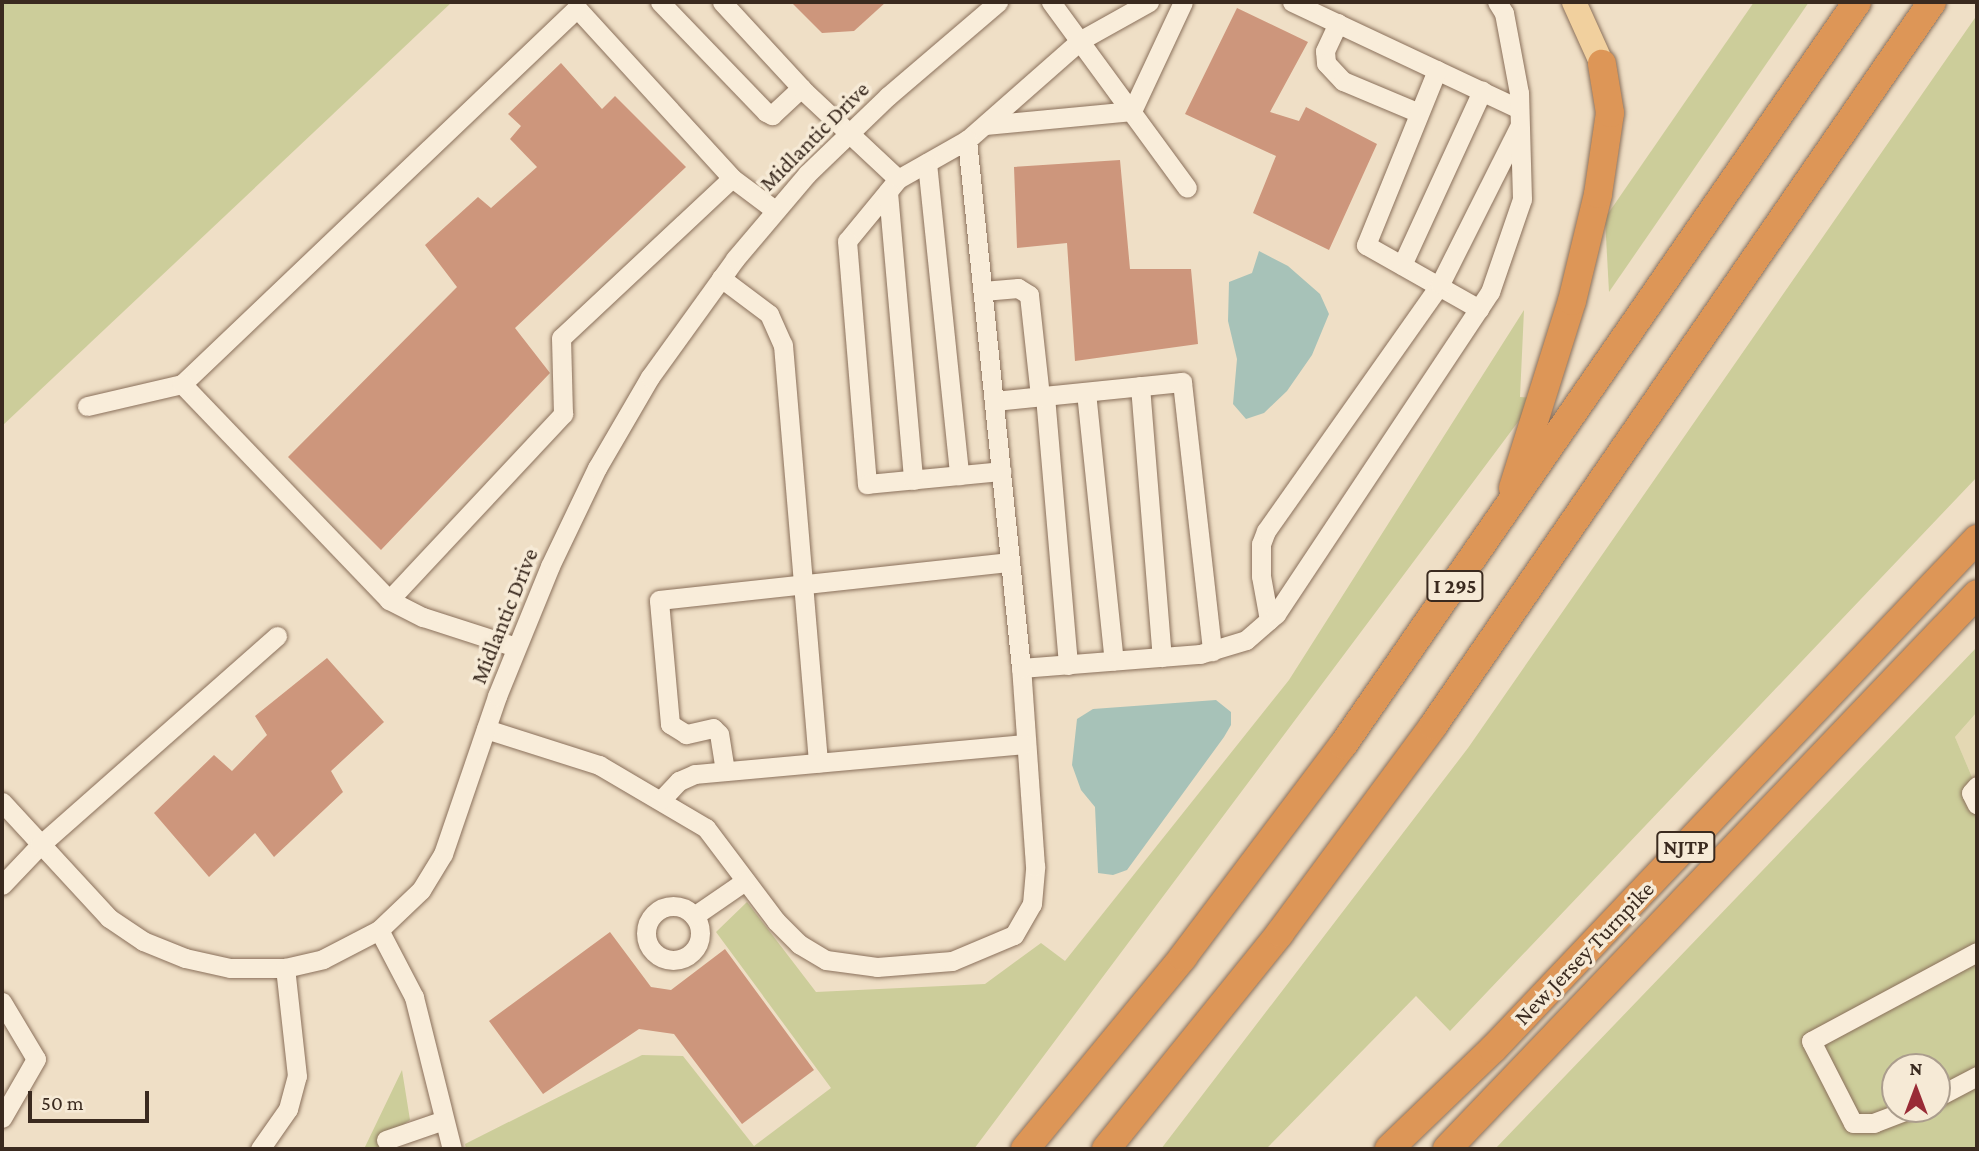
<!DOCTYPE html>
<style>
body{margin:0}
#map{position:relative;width:1979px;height:1151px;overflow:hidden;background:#efdfc6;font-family:"Crimson Pro",serif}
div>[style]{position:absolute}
.farmland>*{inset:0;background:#e4d8b3}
.green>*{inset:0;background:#cccd9a}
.water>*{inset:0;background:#a7c2b8}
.building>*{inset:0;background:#cd967c}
.roads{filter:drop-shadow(0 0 2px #8a705b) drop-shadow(0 0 2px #8a705b)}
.minor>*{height:19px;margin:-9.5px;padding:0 9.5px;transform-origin:9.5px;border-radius:9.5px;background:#f9edda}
.minor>.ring{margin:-9.5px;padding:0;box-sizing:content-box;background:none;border:19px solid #f9edda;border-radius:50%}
.major>*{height:24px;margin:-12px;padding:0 12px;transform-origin:12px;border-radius:12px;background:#f1d09e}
.highway>*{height:28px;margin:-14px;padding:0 14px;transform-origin:14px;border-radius:14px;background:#dd9657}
span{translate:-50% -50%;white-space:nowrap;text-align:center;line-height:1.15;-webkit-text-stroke:7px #f6ead6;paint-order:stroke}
.shield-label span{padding:2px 5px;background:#f6ead6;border:2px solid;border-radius:5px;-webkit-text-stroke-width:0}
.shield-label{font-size:21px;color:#3a2a1f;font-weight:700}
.street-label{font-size:23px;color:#3a2a1f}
.frame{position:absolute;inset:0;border:4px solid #3a2a1f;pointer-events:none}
.north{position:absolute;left:1881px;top:1053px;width:70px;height:70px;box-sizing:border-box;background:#f6ead6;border:2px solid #ab9d8d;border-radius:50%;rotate:0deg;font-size:19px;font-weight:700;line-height:28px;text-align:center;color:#3a2a1f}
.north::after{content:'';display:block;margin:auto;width:24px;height:32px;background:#992b36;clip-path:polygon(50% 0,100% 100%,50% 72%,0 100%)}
.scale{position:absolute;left:28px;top:1091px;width:121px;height:32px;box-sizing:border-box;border:4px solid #3a2a1f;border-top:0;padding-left:9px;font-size:21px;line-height:24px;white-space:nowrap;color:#3a2a1f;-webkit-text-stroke:5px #f6ead6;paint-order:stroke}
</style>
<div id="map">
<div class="farmland">
<div style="clip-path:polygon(1977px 712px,1977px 789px,1955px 737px)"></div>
</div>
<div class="green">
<div style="clip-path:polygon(2px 2px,452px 2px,2px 426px)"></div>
<div style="clip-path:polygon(1754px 2px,1809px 2px,1609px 292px,1605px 218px)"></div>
<div style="clip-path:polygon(1977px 15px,1977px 477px,1450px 1031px,1416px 996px,1266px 1149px,1161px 1149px,1468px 748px)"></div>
<div style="clip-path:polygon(1524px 310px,1520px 397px,1536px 398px,974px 1149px,466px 1149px,465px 1144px,642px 1055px,683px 1056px,754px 1146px,831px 1088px,716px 932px,747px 902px,816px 992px,985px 984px,1041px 943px,1065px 961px,1289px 680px)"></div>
<div style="clip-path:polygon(evenodd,1977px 647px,1977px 712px,1955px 737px,1977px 789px,1977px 1149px,1495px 1149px,1977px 647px,1895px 1067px,1937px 1067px,1937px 1109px,1895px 1109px,1895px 1067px)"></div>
<div style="clip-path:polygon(402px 1070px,410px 1120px,380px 1140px,385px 1149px,364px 1149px)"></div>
</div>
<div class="water">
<div style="clip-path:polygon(1259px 251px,1288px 266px,1320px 294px,1329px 314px,1312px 355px,1287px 391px,1264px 413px,1246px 419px,1233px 404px,1237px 359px,1228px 321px,1229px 282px,1252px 273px)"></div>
<div style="clip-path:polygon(1216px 700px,1231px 712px,1231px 725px,1224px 737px,1127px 870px,1113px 875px,1098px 873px,1095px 807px,1081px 790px,1072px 765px,1077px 719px,1093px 709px)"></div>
</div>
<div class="building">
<div style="clip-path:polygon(791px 2px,886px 2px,854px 31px,822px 33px)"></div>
<div style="clip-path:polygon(1237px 8px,1308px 42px,1270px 112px,1299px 121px,1306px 107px,1377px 144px,1329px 250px,1253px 213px,1276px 156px,1185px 114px)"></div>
<div style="clip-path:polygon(561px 63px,602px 109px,615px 96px,686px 167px,515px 328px,550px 373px,381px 550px,288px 457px,457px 287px,425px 245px,478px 197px,491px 208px,537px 167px,510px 139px,521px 126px,508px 114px)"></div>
<div style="clip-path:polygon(1120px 160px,1130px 269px,1191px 269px,1198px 344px,1075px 361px,1067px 243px,1017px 248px,1014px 167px)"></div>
<div style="clip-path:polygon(327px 658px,384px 722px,331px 771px,343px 792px,274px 857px,255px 833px,209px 877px,154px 813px,214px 755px,232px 771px,267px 735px,255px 716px)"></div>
<div style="clip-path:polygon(610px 932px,651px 987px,671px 990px,725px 949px,814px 1070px,742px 1124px,674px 1034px,639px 1029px,543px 1094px,489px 1021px)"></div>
</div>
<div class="roads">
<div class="minor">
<div style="left:660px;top:2px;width:153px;rotate:46.1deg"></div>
<div style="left:766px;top:112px;width:7px;rotate:27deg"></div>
<div style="left:772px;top:115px;width:40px;rotate:-43deg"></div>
<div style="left:722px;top:2px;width:122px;rotate:47.3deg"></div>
<div style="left:805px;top:92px;width:127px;rotate:43.1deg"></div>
<div style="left:898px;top:179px;width:79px;rotate:-29.5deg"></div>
<div style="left:967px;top:140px;width:152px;rotate:-41.3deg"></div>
<div style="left:1081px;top:40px;width:78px;rotate:-29.2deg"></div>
<div style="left:1051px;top:2px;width:230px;rotate:53.8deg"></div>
<div style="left:1292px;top:2px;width:251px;rotate:25.2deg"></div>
<div style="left:1338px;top:23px;width:31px;rotate:115deg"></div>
<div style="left:1325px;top:51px;width:12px;rotate:85deg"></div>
<div style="left:1326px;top:63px;width:25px;rotate:47deg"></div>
<div style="left:1343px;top:81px;width:82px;rotate:22.8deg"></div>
<div style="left:1437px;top:70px;width:189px;rotate:112.1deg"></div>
<div style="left:1366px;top:245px;width:130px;rotate:29.5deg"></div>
<div style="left:985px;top:125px;width:148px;rotate:-5.4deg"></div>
<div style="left:1132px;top:111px;width:120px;rotate:-64.9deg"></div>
<div style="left:927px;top:163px;width:314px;rotate:84.1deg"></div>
<div style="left:732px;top:178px;width:54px;rotate:36.7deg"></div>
<div style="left:898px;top:179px;width:80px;rotate:129.4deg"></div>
<div style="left:847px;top:241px;width:244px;rotate:85.3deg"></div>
<div style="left:867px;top:484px;width:135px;rotate:-5.5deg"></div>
<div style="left:888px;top:192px;width:289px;rotate:85deg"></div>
<div style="left:1402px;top:265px;width:192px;rotate:-65.3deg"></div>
<div style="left:721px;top:278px;width:60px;rotate:36.9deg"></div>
<div style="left:769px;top:314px;width:34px;rotate:66deg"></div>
<div style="left:783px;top:345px;width:419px;rotate:85.2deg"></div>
<div style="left:983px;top:291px;width:35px;rotate:-5deg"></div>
<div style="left:1018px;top:288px;width:13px;rotate:32deg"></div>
<div style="left:1029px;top:295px;width:102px;rotate:83.8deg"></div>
<div style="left:1140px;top:386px;width:272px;rotate:85.4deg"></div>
<div style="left:1086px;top:392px;width:270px;rotate:84.1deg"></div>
<div style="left:1045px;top:396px;width:270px;rotate:85.1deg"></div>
<div style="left:994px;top:401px;width:189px;rotate:-5.8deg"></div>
<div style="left:1182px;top:382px;width:271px;rotate:83.6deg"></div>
<div style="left:87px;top:406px;width:98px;rotate:-13deg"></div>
<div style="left:389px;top:600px;width:255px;rotate:-46.9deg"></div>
<div style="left:563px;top:414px;width:76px;rotate:-91.5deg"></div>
<div style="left:561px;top:338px;width:234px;rotate:-43.1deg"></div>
<div style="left:732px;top:178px;width:230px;rotate:-132.4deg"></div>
<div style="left:577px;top:8px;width:545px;rotate:136.41deg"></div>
<div style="left:182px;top:384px;width:299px;rotate:46.2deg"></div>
<div style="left:389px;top:600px;width:38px;rotate:27deg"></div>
<div style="left:423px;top:617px;width:98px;rotate:17.9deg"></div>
<div style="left:1269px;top:620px;width:45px;rotate:-100.3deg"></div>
<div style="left:1261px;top:576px;width:32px;rotate:-90deg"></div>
<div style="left:1261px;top:544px;width:14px;rotate:-69deg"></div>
<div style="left:1266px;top:531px;width:302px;rotate:-54.8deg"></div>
<div style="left:1440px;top:284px;width:174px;rotate:-63.3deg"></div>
<div style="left:1021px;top:668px;width:180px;rotate:-4.5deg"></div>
<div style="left:1200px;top:654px;width:48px;rotate:-16.9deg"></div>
<div style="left:1246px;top:640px;width:40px;rotate:-41deg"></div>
<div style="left:1276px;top:614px;width:387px;rotate:-56.4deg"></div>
<div style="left:1490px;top:292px;width:98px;rotate:-71deg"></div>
<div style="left:1522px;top:199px;width:106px;rotate:-91.6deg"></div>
<div style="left:1519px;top:93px;width:81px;rotate:-100.6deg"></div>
<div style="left:1504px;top:13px;width:13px;rotate:-122deg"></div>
<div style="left:486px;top:729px;width:119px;rotate:17.7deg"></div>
<div style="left:599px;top:765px;width:124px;rotate:30.5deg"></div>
<div style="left:706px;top:828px;width:116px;rotate:53deg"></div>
<div style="left:776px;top:921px;width:33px;rotate:45deg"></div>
<div style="left:799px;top:944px;width:31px;rotate:31deg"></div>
<div style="left:826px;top:960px;width:51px;rotate:7.8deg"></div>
<div style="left:877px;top:967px;width:75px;rotate:-4.6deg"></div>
<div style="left:952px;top:961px;width:67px;rotate:-22.8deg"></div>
<div style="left:1014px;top:935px;width:36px;rotate:-60deg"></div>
<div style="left:1032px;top:904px;width:38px;rotate:-85deg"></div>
<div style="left:1035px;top:866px;width:198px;rotate:-94deg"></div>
<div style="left:1021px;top:668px;width:531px;rotate:-95.84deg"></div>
<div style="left:725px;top:771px;width:37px;rotate:-99deg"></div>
<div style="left:719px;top:734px;width:8px;rotate:-135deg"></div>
<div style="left:713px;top:728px;width:28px;rotate:167deg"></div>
<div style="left:686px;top:734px;width:19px;rotate:-148deg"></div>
<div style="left:670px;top:724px;width:124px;rotate:-95.1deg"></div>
<div style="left:659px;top:600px;width:353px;rotate:-6.2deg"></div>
<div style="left:1977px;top:786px;width:9px;rotate:131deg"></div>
<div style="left:1971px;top:793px;width:13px;rotate:63deg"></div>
<div style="left:662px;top:799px;width:25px;rotate:-47deg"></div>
<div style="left:679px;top:781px;width:17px;rotate:-24deg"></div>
<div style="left:695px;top:774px;width:330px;rotate:-5.2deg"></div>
<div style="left:2px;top:802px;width:158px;rotate:47.3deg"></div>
<div style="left:109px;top:918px;width:41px;rotate:34.1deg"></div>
<div style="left:143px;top:941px;width:45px;rotate:22deg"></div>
<div style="left:185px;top:958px;width:46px;rotate:12.5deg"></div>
<div style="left:230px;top:968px;width:55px"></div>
<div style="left:285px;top:968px;width:39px;rotate:-13deg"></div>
<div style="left:323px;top:959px;width:63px;rotate:-27.4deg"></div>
<div style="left:379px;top:930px;width:58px;rotate:-43.6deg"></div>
<div style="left:421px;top:890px;width:42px;rotate:-58.6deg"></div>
<div style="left:443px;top:854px;width:167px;rotate:-71.1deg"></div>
<div style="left:497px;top:696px;width:140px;rotate:-67.8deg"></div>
<div style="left:550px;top:566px;width:109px;rotate:-64.4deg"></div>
<div style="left:597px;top:468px;width:105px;rotate:-59.8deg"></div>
<div style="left:650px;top:377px;width:145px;rotate:-54.2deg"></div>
<div style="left:735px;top:259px;width:111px;rotate:-49.7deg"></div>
<div style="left:807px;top:174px;width:112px;rotate:-43.9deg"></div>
<div style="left:888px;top:96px;width:145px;rotate:-40.5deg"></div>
<div style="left:2px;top:885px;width:55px;rotate:-46.5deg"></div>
<div style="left:40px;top:845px;width:316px;rotate:-41.4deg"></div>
<div class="ring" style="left:646px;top:906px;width:35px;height:35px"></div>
<div style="left:694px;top:916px;width:62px;rotate:-34.5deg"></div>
<div style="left:379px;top:930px;width:76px;rotate:62.4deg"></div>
<div style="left:414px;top:997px;width:157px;rotate:76deg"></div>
<div style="left:2px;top:1002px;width:66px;rotate:59.2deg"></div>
<div style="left:36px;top:1059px;width:68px;rotate:120deg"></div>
<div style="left:1937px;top:1097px;width:45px;rotate:-27.7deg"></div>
<div style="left:1910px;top:1109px;width:39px;rotate:159deg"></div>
<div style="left:1874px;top:1123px;width:21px;rotate:180deg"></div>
<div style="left:1853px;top:1123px;width:92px;rotate:-117.1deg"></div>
<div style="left:1811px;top:1041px;width:188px;rotate:-28.2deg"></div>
<div style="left:386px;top:1140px;width:61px;rotate:-19deg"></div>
<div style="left:260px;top:1149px;width:49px;rotate:-55deg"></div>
<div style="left:288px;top:1109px;width:34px;rotate:-75deg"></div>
<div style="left:297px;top:1076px;width:109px;rotate:-96.3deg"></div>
</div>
<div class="major">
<div style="left:1574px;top:2px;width:68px;rotate:65.7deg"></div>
</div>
<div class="highway">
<div style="left:1513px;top:488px;width:196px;rotate:-72.5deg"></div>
<div style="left:1572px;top:301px;width:110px;rotate:-76.3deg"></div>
<div style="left:1598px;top:194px;width:82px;rotate:-81.6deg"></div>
<div style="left:1610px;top:113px;width:50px;rotate:-99.3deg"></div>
<div style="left:1025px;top:1149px;width:249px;rotate:-50.5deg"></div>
<div style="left:1183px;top:957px;width:266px;rotate:-53deg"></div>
<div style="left:1343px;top:745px;width:903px;rotate:-55.32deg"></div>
<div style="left:1106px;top:1149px;width:277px;rotate:-51.1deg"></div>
<div style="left:1280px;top:933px;width:257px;rotate:-53.5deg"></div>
<div style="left:1433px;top:726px;width:879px;rotate:-55.42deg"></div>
<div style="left:1389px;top:1149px;width:144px;rotate:-43.9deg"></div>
<div style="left:1493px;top:1049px;width:703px;rotate:-46.5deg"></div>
<div style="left:1447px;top:1149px;width:767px;rotate:-46.32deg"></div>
</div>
</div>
<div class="shield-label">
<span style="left:1455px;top:586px">I 295</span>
<span style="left:1686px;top:847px">NJTP</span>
</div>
<div class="street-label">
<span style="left:814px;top:136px;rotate:-45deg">Midlantic Drive</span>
<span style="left:504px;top:616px;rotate:-68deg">Midlantic Drive</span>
<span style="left:1584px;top:953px;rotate:-46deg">New Jersey Turnpike</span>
</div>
<div class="frame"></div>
<div class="north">N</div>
<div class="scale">50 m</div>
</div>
